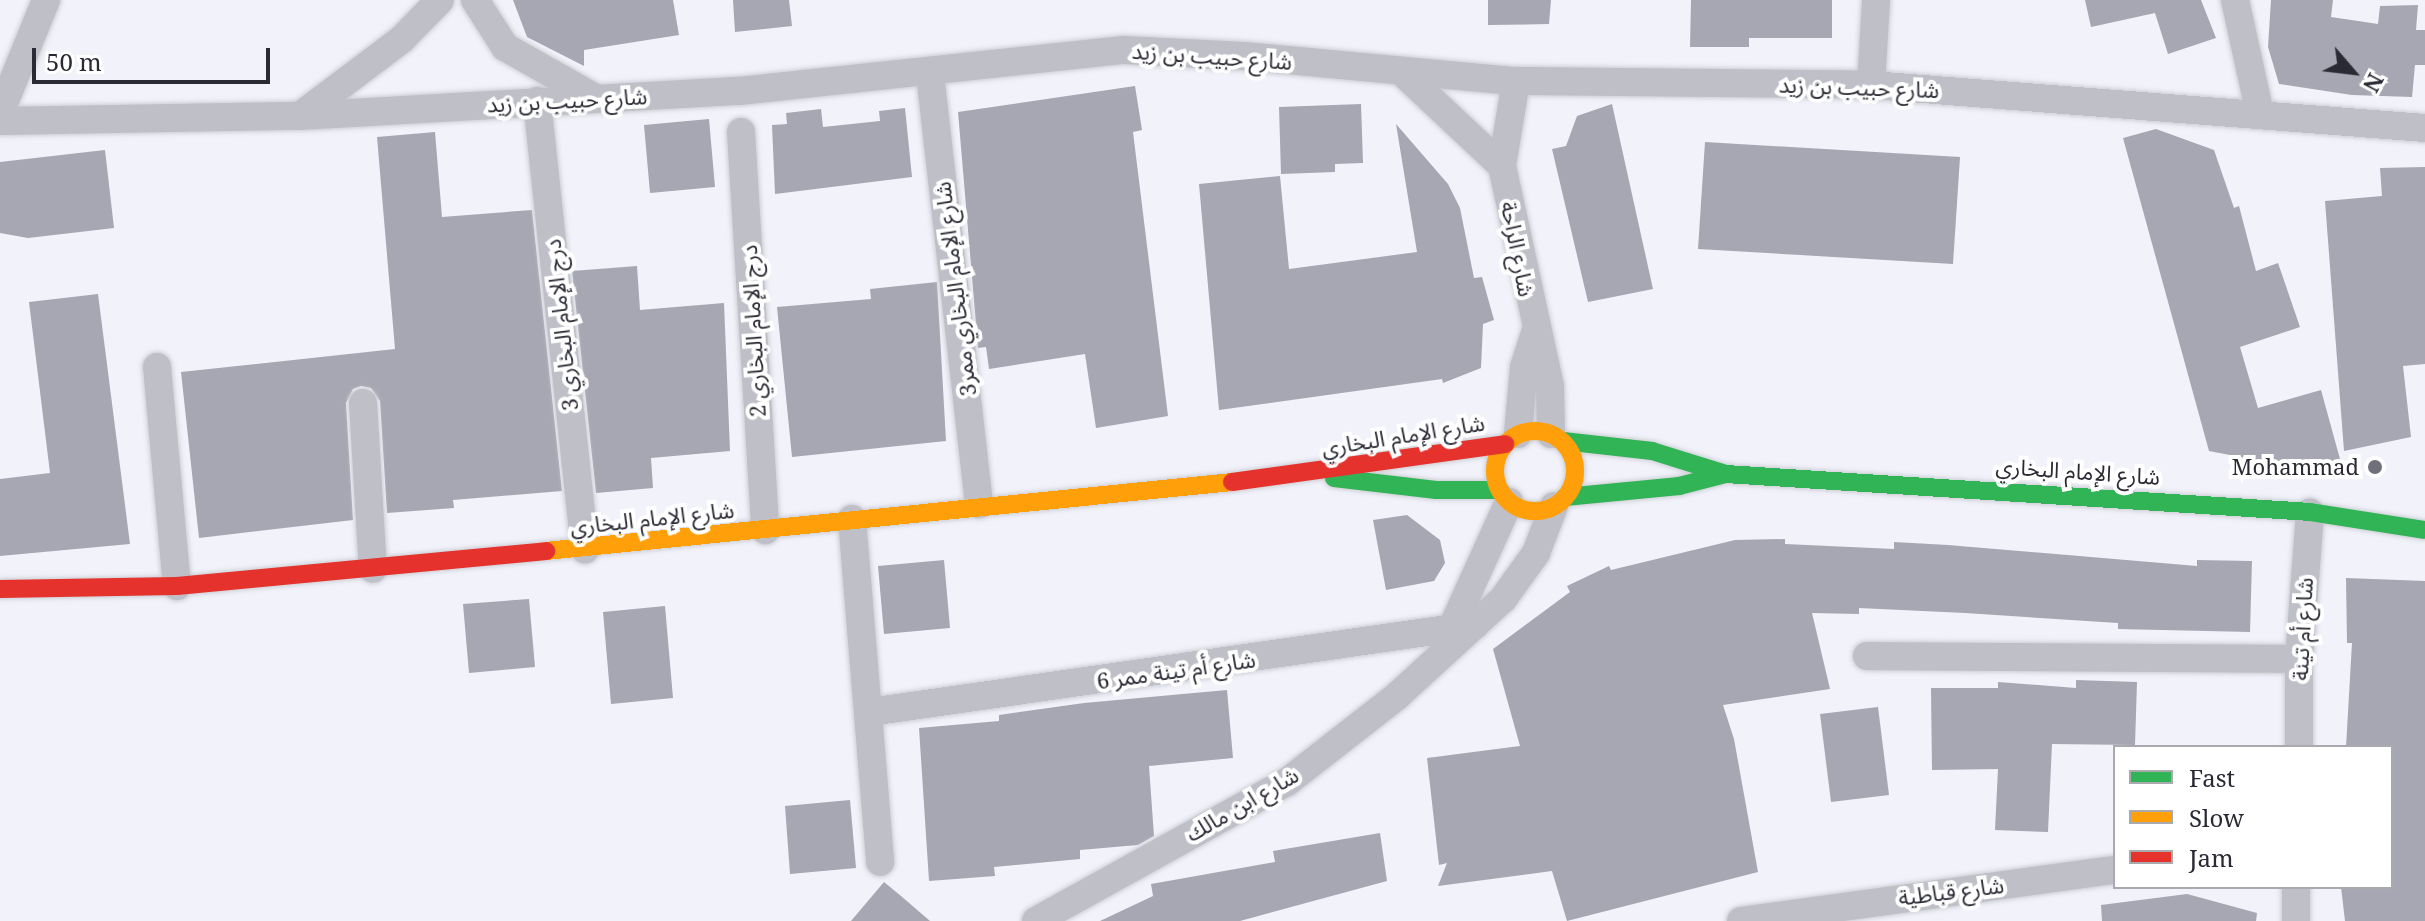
<!DOCTYPE html>
<meta charset="utf-8">
<style>
body{margin:0}
#map{position:relative;width:2425px;height:921px;overflow:hidden;background:#f1f2fa;font-family:"Noto Serif","Noto Sans Arabic",serif}
div>[style]{position:absolute}
.building>*{inset:0;background:#a6a7b2}
.roads{filter:drop-shadow(0 0 2px #cecfd5) drop-shadow(0 0 2px #cecfd5)}
.street>*{height:28px;margin:-14px;padding:0 14px;transform-origin:14px;border-radius:14px;background:#bebfc7}
.fast>*{height:18px;margin:-9px;padding:0 9px;transform-origin:9px;border-radius:9px;background:#30b455}
.slow>*{height:18px;margin:-9px;padding:0 9px;transform-origin:9px;border-radius:9px;background:#ff9f0a}
.slow>.ring{margin:-9px;padding:0;box-sizing:content-box;background:none;border:18px solid #ff9f0a;border-radius:50%}
.jam>*{height:18px;margin:-9px;padding:0 9px;transform-origin:9px;border-radius:9px;background:#e5322d}
.dots>*{width:22px;height:22px;translate:-50% -50%;box-sizing:border-box;border:4px solid #fff;border-radius:50%}
span{translate:-50% -50%;white-space:nowrap;text-align:center;line-height:1.15;-webkit-text-stroke:8px #fff;paint-order:stroke}
.street-label{font-size:22px;color:#292a33}
.poi-label{font-size:22px;color:#292a33}
.right{translate:-100% -50%;text-align:right}
.legend{position:absolute;left:2113px;top:745px;width:280px;height:144px;box-sizing:border-box;background:#fff;border:2px solid #a9aaad;margin:0;padding:10px 14px;list-style:none;font-size:24px;color:#292a33}
.legend li{display:flex;align-items:center;gap:16px;height:40px}
.legend b{width:40px;border:2px solid #a9aaad}
.north{position:absolute;left:2313px;top:32px;width:80px;height:80px;-webkit-text-stroke:6px #fff;paint-order:stroke;rotate:118deg;font-size:22px;font-weight:700;line-height:32px;text-align:center;color:#292a33}
.north::after{content:'';display:block;margin:auto;width:28px;height:36px;background:#292a33;clip-path:polygon(50% 0,100% 100%,50% 72%,0 100%)}
.scale{position:absolute;left:32px;top:48px;width:238px;height:36px;box-sizing:border-box;border:4px solid #292a33;border-top:0;padding-left:10px;font-size:24px;line-height:28px;white-space:nowrap;color:#292a33;-webkit-text-stroke:6px #fff;paint-order:stroke}
</style>
<div id="map">
<div class="building">
<div style="clip-path:polygon(513px 0,673px 0,679px 35px,584px 50px,584px 66px,527px 37px)"></div>
<div style="clip-path:polygon(733px 0,789px 0,792px 26px,735px 32px)"></div>
<div style="clip-path:polygon(1488px 0,1551px 0,1549px 24px,1488px 25px)"></div>
<div style="clip-path:polygon(1691px 0,1832px 0,1832px 38px,1749px 38px,1749px 47px,1690px 47px)"></div>
<div style="clip-path:polygon(2085px 0,2201px 0,2216px 38px,2168px 54px,2155px 13px,2091px 27px)"></div>
<div style="clip-path:polygon(2271px 0,2333px 0,2331px 17px,2378px 24px,2380px 6px,2418px 5px,2416px 30px,2425px 30px,2425px 65px,2415px 65px,2412px 97px,2352px 95px,2279px 84px,2268px 47px)"></div>
<div style="clip-path:polygon(1135px 86px,1142px 130px,1133px 132px,1168px 416px,1096px 428px,1085px 354px,989px 369px,986px 347px,978px 348px,958px 112px)"></div>
<div style="clip-path:polygon(1361px 104px,1363px 163px,1335px 164px,1335px 172px,1281px 174px,1279px 107px)"></div>
<div style="clip-path:polygon(1612px 104px,1653px 289px,1588px 302px,1552px 149px,1566px 146px,1577px 116px)"></div>
<div style="clip-path:polygon(905px 108px,912px 177px,775px 194px,772px 125px,787px 124px,786px 113px,821px 109px,823px 127px,880px 121px,879px 111px)"></div>
<div style="clip-path:polygon(709px 119px,715px 187px,650px 193px,644px 125px)"></div>
<div style="clip-path:polygon(1396px 124px,1448px 184px,1460px 208px,1474px 278px,1482px 277px,1494px 320px,1483px 324px,1481px 368px,1443px 383px,1442px 379px,1219px 410px,1199px 184px,1280px 176px,1289px 269px,1417px 252px)"></div>
<div style="clip-path:polygon(2156px 129px,2214px 150px,2234px 208px,2239px 206px,2256px 271px,2278px 263px,2300px 327px,2240px 347px,2258px 408px,2321px 390px,2340px 459px,2303px 469px,2209px 451px,2123px 138px)"></div>
<div style="clip-path:polygon(435px 132px,442px 217px,532px 210px,562px 491px,453px 500px,454px 508px,387px 513px,380px 401px,371px 388px,361px 386px,353px 389px,346px 403px,353px 520px,199px 538px,181px 372px,395px 349px,377px 137px)"></div>
<div style="clip-path:polygon(1705px 142px,1960px 157px,1953px 264px,1698px 249px)"></div>
<div style="clip-path:polygon(105px 150px,114px 228px,28px 238px,0 233px,0 162px)"></div>
<div style="clip-path:polygon(2425px 167px,2425px 364px,2403px 366px,2411px 437px,2344px 451px,2325px 201px,2382px 196px,2380px 168px)"></div>
<div style="clip-path:polygon(637px 266px,640px 310px,724px 303px,730px 451px,651px 458px,653px 488px,596px 493px,572px 271px)"></div>
<div style="clip-path:polygon(937px 282px,946px 441px,792px 457px,777px 307px,871px 299px,870px 289px)"></div>
<div style="clip-path:polygon(98px 294px,130px 544px,0 556px,0 479px,50px 473px,29px 302px)"></div>
<div style="clip-path:polygon(1407px 515px,1440px 540px,1445px 563px,1434px 581px,1386px 590px,1373px 520px)"></div>
<div style="clip-path:polygon(1785px 539px,1785px 544px,1894px 549px,1894px 542px,1948px 545px,2197px 566px,2197px 560px,2252px 561px,2250px 632px,2118px 629px,2118px 623px,1965px 613px,1859px 608px,1859px 614px,1812px 613px,1830px 689px,1723px 705px,1734px 739px,1758px 872px,1567px 921px,1552px 871px,1438px 886px,1447px 863px,1439px 865px,1427px 758px,1520px 746px,1493px 649px,1570px 592px,1567px 586px,1609px 566px,1611px 570px,1735px 540px)"></div>
<div style="clip-path:polygon(944px 560px,950px 628px,884px 634px,878px 566px)"></div>
<div style="clip-path:polygon(2346px 578px,2425px 581px,2425px 921px,2345px 921px,2341px 887px,2391px 887px,2393px 881px,2391px 747px,2346px 747px,2352px 643px,2347px 643px)"></div>
<div style="clip-path:polygon(529px 599px,535px 667px,469px 673px,463px 604px)"></div>
<div style="clip-path:polygon(665px 606px,673px 698px,611px 704px,603px 612px)"></div>
<div style="clip-path:polygon(2076px 680px,2137px 682px,2135px 745px,2052px 744px,2048px 832px,1995px 830px,1998px 769px,1932px 770px,1931px 688px,1998px 688px,1998px 682px,2076px 688px)"></div>
<div style="clip-path:polygon(1227px 690px,1233px 758px,1149px 766px,1154px 836px,1138px 845px,1080px 850px,1080px 859px,994px 867px,995px 876px,929px 881px,919px 728px,999px 721px,999px 715px,1084px 703px)"></div>
<div style="clip-path:polygon(1878px 707px,1889px 795px,1831px 802px,1820px 714px)"></div>
<div style="clip-path:polygon(850px 800px,856px 868px,790px 874px,785px 806px)"></div>
<div style="clip-path:polygon(1380px 833px,1387px 881px,1240px 921px,1100px 921px,1153px 896px,1151px 884px,1275px 862px,1273px 851px)"></div>
<div style="clip-path:polygon(884px 882px,901px 896px,930px 921px,851px 921px)"></div>
<div style="clip-path:polygon(2187px 894px,2257px 913px,2256px 921px,2102px 921px,2101px 905px)"></div>
</div>
<div class="roads">
<div class="street">
<div style="left:475px;top:0;width:56px;rotate:57.4deg"></div>
<div style="left:505px;top:47px;width:103px;rotate:29.5deg"></div>
<div style="left:2235px;top:0;width:117px;rotate:77.6deg"></div>
<div style="left:1403px;top:73px;width:136px;rotate:43.2deg"></div>
<div style="left:930px;top:74px;width:433px;rotate:83.5deg"></div>
<div style="left:1516px;top:81px;width:86px;rotate:99.4deg"></div>
<div style="left:1502px;top:166px;width:225px;rotate:77.7deg"></div>
<div style="left:1550px;top:386px;width:48px;rotate:88.8deg"></div>
<div style="left:1871px;top:85px;width:85px;rotate:-86.6deg"></div>
<div style="left:537px;top:101px;width:451px;rotate:83.9deg"></div>
<div style="left:0;top:113px;width:122px;rotate:-67.8deg"></div>
<div style="left:300px;top:116px;width:128px;rotate:-37deg"></div>
<div style="left:402px;top:39px;width:54px;rotate:-45.7deg"></div>
<div style="left:0;top:121px;width:300px;rotate:-1deg"></div>
<div style="left:300px;top:116px;width:440px;rotate:-3.3deg"></div>
<div style="left:739px;top:91px;width:387px;rotate:-6.1deg"></div>
<div style="left:1124px;top:50px;width:120px;rotate:2.9deg"></div>
<div style="left:1244px;top:56px;width:273px;rotate:5.3deg"></div>
<div style="left:1516px;top:81px;width:355px;rotate:0.6deg"></div>
<div style="left:1871px;top:85px;width:556px;rotate:4.44deg"></div>
<div style="left:741px;top:132px;width:399px;rotate:86.5deg"></div>
<div style="left:157px;top:367px;width:220px;rotate:84.8deg"></div>
<div style="left:363px;top:403px;width:166px;rotate:86.6deg"></div>
<div style="left:1518px;top:434px;width:67px;rotate:-84.9deg"></div>
<div style="left:1524px;top:367px;width:36px;rotate:-72deg"></div>
<div style="left:852px;top:519px;width:344px;rotate:85.3deg"></div>
<div style="left:1445px;top:643px;width:155px;rotate:-65.6deg"></div>
<div style="left:1867px;top:656px;width:432px;rotate:0.4deg"></div>
<div style="left:870px;top:712px;width:611px;rotate:-8.18deg"></div>
<div style="left:2299px;top:747px;width:88px;rotate:-90deg"></div>
<div style="left:2299px;top:659px;width:147px;rotate:-85.7deg"></div>
<div style="left:1036px;top:921px;width:287px;rotate:-29deg"></div>
<div style="left:1287px;top:782px;width:140px;rotate:-38deg"></div>
<div style="left:1397px;top:696px;width:144px;rotate:-42.5deg"></div>
<div style="left:1503px;top:599px;width:57px;rotate:-54.3deg"></div>
<div style="left:1536px;top:553px;width:50px;rotate:-69deg"></div>
<div style="left:1741px;top:921px;width:377px;rotate:-7.8deg"></div>
<div style="left:2296px;top:921px;width:34px;rotate:-90deg"></div>
</div>
<div class="fast">
<div style="left:1563px;top:441px;width:90px;rotate:6.4deg"></div>
<div style="left:1652px;top:451px;width:77px;rotate:17.3deg"></div>
<div style="left:1726px;top:474px;width:585px;rotate:3.72deg"></div>
<div style="left:2310px;top:512px;width:116px;rotate:8.9deg"></div>
<div style="left:1334px;top:478px;width:103px;rotate:6.7deg"></div>
<div style="left:1436px;top:490px;width:64px"></div>
<div style="left:1565px;top:497px;width:115px;rotate:-5.5deg"></div>
<div style="left:1679px;top:486px;width:49px;rotate:-14.3deg"></div>
</div>
<div class="slow">
<div class="ring" style="left:1495px;top:431px;width:62px;height:62px"></div>
<div style="left:546px;top:551px;width:689px;rotate:-5.74deg"></div>
</div>
<div class="jam">
<div style="left:1232px;top:482px;width:276px;rotate:-7.9deg"></div>
<div style="left:0;top:589px;width:177px;rotate:-1deg"></div>
<div style="left:177px;top:586px;width:371px;rotate:-5.4deg"></div>
</div>
</div>
<div class="dots">
<div style="left:2375px;top:467px;background:#6f7079"></div>
</div>
<div class="street-label">
<span style="left:1212px;top:56px;rotate:4deg">شارع حبيب بن زيد</span>
<span style="left:1859px;top:87px;rotate:2deg">شارع حبيب بن زيد</span>
<span style="left:567px;top:100px;rotate:-3deg">شارع حبيب بن زيد</span>
<span style="left:1518px;top:249px;rotate:79deg">شارع الراحة</span>
<span style="left:955px;top:289px;rotate:-97deg">شارع الإمام البخاري ممر3</span>
<span style="left:561px;top:325px;rotate:-96deg">درج الإمام البخاري 3</span>
<span style="left:753px;top:331px;rotate:-93deg">درج الإمام البخاري 2</span>
<span style="left:1403px;top:435px;rotate:-9deg">شارع الإمام البخاري</span>
<span style="left:2078px;top:471px;rotate:4deg">شارع الإمام البخاري</span>
<span style="left:652px;top:518px;rotate:-6deg">شارع الإمام البخاري</span>
<span style="left:2302px;top:629px;rotate:-87deg">شارع أم تينة</span>
<span style="left:1176px;top:670px;rotate:-8deg">شارع أم تينة ممر 6</span>
<span style="left:1242px;top:804px;rotate:-30deg">شارع ابن مالك</span>
<span style="left:1951px;top:891px;rotate:-7deg">شارع قباطية</span>
</div>
<div class="poi-label">
<span class="right" style="left:2359px;top:467px">Mohammad</span>
</div>
<ul class="legend">
<li><b style="height:10px;background:#30b455"></b>Fast</li>
<li><b style="height:10px;background:#ff9f0a"></b>Slow</li>
<li><b style="height:10px;background:#e5322d"></b>Jam</li>
</ul>
<div class="north">N</div>
<div class="scale">50 m</div>
</div>
